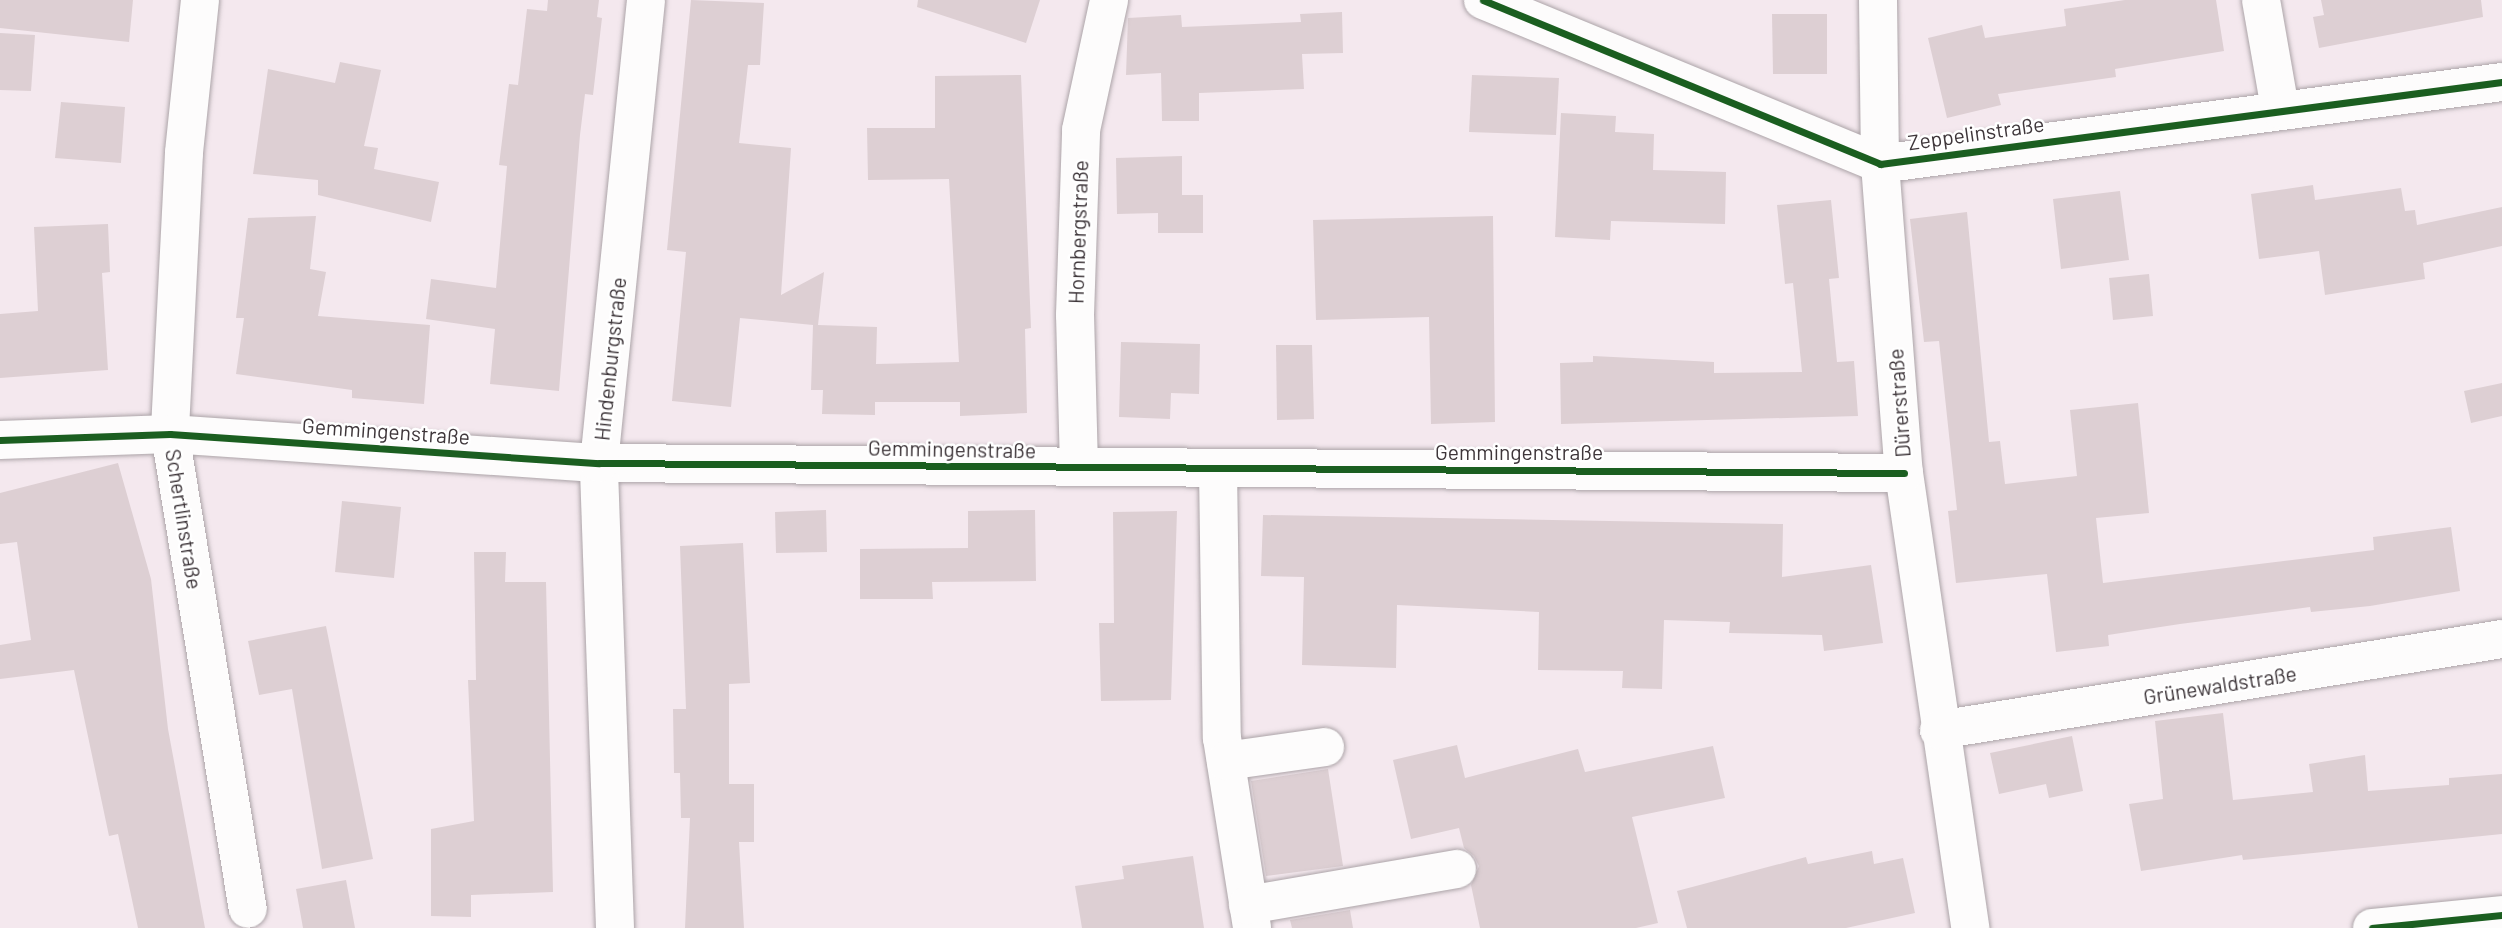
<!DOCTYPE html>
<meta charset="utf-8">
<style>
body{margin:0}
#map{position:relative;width:2502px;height:928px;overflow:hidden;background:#f4e8ee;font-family:Barlow,sans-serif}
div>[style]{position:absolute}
.building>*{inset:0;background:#ddcfd3}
.roads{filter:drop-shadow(0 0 2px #aca4a8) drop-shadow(0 0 2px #aca4a8)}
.minor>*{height:38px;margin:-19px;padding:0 19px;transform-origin:19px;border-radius:19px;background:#fdfcfc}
.major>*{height:38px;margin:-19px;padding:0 19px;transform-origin:19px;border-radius:19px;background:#fdfcfc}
.cycleway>*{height:7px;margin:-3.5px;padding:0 3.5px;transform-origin:3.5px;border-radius:3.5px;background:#1b5e20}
span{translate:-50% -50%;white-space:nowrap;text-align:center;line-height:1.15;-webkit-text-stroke:5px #fff;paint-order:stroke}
.street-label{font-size:21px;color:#3e363a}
</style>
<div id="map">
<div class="building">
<div style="clip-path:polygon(0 0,133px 0,129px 42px,0 28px)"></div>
<div style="clip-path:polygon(548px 0,599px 0,597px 17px,602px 18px,593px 95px,585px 94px,580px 135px,559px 391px,490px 384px,495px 329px,426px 319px,431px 279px,496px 288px,507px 166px,499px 165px,509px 84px,518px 85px,527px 9px,547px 11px)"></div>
<div style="clip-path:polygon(691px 0,764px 3px,760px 65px,748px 65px,739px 143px,791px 148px,781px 295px,824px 272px,818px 325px,877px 327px,876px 364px,959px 362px,949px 179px,868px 180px,867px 128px,935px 128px,935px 76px,1021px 75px,1031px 328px,1025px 329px,1027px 413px,960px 416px,960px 402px,875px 402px,875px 415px,822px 414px,823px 390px,811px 390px,813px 325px,740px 318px,731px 407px,672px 401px,686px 252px,667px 250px)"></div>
<div style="clip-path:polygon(918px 0,1040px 0,1026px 43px,917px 7px)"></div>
<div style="clip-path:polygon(2125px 0,2216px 0,2224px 51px,2115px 69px,2116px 77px,1998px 94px,2001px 105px,1947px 118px,1928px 38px,1982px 25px,1985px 38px,2066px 26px,2064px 9px)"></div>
<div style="clip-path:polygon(2321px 0,2481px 0,2483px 17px,2319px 48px,2313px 17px,2324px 15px)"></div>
<div style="clip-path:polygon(1342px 12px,1343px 53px,1302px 54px,1304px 89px,1199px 93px,1199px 121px,1162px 121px,1161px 73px,1126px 75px,1128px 18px,1181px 15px,1182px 27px,1301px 22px,1300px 14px)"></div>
<div style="clip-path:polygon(1772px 14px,1827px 14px,1827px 74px,1773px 74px)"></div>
<div style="clip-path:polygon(0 33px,35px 35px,31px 91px,0 90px)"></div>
<div style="clip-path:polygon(340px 62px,381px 70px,364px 146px,378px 148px,374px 169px,439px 182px,431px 222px,318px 195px,318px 180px,253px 174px,268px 69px,335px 83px)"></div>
<div style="clip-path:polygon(1472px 75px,1559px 78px,1556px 135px,1469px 132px)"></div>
<div style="clip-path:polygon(61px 102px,125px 107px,121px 163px,55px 158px)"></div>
<div style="clip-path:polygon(1561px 113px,1616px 116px,1615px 132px,1654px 134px,1653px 170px,1726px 172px,1725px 224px,1611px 221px,1610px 240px,1555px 237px)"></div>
<div style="clip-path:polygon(1182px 156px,1182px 195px,1203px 195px,1203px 233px,1158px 233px,1158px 213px,1117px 214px,1116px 158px)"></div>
<div style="clip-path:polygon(2313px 185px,2315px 200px,2401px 188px,2405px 211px,2415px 210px,2417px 225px,2502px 207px,2502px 246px,2423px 263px,2425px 279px,2325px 295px,2319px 251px,2259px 259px,2251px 194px)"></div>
<div style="clip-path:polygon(2120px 191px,2129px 260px,2061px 269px,2053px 199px)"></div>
<div style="clip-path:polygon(1831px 200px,1839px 278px,1829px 279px,1837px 362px,1854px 361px,1858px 416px,1561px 424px,1560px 363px,1593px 362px,1593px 356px,1714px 362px,1714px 373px,1802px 372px,1793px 283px,1785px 284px,1777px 205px)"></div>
<div style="clip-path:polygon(1967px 212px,1989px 442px,2000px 441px,2005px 484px,2077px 476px,2070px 410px,2138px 403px,2149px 513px,2096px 518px,2103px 583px,2374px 550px,2373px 537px,2451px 527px,2460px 591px,2370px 606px,2311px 612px,2310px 607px,2180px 624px,2108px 635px,2109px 646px,2056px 652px,2047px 574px,1956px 583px,1948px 511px,1957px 510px,1939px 341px,1924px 342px,1910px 219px)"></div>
<div style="clip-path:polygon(316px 216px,310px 269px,326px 272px,318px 316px,430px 325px,424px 404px,352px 398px,352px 390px,236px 374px,244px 318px,236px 318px,248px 218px)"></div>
<div style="clip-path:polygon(1493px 216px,1495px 422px,1431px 424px,1429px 317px,1316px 320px,1313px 220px)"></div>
<div style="clip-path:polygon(108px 224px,110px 272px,102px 273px,108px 370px,0 378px,0 314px,38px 311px,34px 227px)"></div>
<div style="clip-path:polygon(2149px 274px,2153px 316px,2113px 320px,2109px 278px)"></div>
<div style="clip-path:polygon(1121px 342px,1200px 344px,1199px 394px,1171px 393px,1170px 419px,1119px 417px)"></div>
<div style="clip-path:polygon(1276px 345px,1312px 345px,1314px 419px,1277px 420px)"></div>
<div style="clip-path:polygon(2502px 383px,2502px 416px,2471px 423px,2464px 391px)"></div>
<div style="clip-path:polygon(118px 463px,151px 579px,168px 729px,205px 928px,138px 928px,118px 834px,109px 836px,74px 670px,0 679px,0 645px,31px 640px,17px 542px,0 544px,0 493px)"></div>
<div style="clip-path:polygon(342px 501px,401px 507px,394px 578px,335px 572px)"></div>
<div style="clip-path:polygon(826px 510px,827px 552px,776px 553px,775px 512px)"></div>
<div style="clip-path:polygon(1035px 510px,1036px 581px,932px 582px,933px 599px,860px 599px,860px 549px,968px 548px,968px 511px)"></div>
<div style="clip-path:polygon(1177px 511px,1171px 700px,1101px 701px,1099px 623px,1114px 623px,1113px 512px)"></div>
<div style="clip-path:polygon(1263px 515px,1783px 524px,1782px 577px,1871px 565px,1883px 643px,1824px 651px,1822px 635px,1729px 633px,1730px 622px,1664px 620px,1662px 689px,1622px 688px,1623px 671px,1538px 670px,1539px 612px,1397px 605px,1396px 668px,1302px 665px,1304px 577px,1261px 576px)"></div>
<div style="clip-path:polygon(743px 543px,750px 683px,729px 684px,729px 784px,754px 784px,754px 842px,739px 842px,744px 928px,685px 928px,690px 818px,681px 818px,680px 773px,674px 773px,673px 709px,686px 709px,680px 546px)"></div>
<div style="clip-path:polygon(474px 552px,506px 552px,505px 582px,546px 582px,553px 892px,471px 895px,471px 917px,431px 916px,431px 829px,474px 821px,468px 680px,476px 680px)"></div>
<div style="clip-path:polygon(326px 626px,373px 859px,322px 869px,292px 689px,259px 695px,248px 641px)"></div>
<div style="clip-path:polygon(2223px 713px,2233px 800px,2313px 792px,2309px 764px,2365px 755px,2368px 791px,2449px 785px,2449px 778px,2502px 774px,2502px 834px,2243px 860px,2242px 855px,2141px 871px,2129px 804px,2163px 799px,2155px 721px)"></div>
<div style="clip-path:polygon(2072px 736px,2083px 791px,2049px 798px,2046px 784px,1999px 794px,1990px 753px)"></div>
<div style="clip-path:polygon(1457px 745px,1465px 778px,1578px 749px,1585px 772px,1713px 746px,1725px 798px,1632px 817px,1658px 923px,1636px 928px,1480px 928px,1471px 885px,1479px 866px,1474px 856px,1464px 848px,1459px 828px,1411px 839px,1393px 760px)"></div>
<div style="clip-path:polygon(1328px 769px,1343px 866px,1266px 876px,1251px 781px)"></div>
<div style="clip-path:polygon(1872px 851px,1874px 864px,1903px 858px,1915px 913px,1846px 928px,1687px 928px,1677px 891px,1806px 857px,1808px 864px)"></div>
<div style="clip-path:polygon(1193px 856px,1204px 928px,1082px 928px,1075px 886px,1124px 879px,1122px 866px)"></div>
<div style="clip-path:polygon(346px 880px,355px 928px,303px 928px,296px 889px)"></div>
<div style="clip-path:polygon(1350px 910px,1353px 928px,1292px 928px,1290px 920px)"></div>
</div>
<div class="roads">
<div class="minor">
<div style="left:200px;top:0;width:154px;rotate:96deg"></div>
<div style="left:184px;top:153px;width:281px;rotate:92.9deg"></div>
<div style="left:170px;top:434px;width:481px;rotate:80.7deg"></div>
<div style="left:1483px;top:0;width:430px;rotate:22.4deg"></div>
<div style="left:1880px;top:164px;width:627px;rotate:-7.51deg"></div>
<div style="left:1878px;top:0;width:164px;rotate:89.3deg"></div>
<div style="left:1880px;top:164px;width:310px;rotate:85.6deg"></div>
<div style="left:1904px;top:473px;width:460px;rotate:81.7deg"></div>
<div style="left:2261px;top:0;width:111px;rotate:80.1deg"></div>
<div style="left:0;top:440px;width:170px;rotate:-2deg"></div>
<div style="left:170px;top:434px;width:430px;rotate:3.9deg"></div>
<div style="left:599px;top:463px;width:1305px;rotate:0.44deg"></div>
<div style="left:1079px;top:467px;width:152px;rotate:-91.5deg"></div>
<div style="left:1075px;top:315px;width:185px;rotate:-88.1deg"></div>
<div style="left:1081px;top:130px;width:133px;rotate:-77.8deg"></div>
<div style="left:1218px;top:468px;width:270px;rotate:89.2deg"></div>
<div style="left:1222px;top:738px;width:192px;rotate:81deg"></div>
<div style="left:1939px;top:730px;width:570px;rotate:-9.18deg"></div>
<div style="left:1226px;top:761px;width:100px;rotate:-8deg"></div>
<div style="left:1248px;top:905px;width:212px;rotate:-9.8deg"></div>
<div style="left:615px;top:928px;width:465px;rotate:-92deg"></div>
<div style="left:599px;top:463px;width:465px;rotate:-84.2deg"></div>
</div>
<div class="major">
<div style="left:2372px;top:928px;width:131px;rotate:-5.7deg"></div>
</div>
</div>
<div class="cycleway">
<div style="left:1483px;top:0;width:430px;rotate:22.4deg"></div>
<div style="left:1880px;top:164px;width:627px;rotate:-7.51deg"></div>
<div style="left:0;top:440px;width:170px;rotate:-2deg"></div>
<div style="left:170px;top:434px;width:430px;rotate:3.9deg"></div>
<div style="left:599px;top:463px;width:1305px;rotate:0.44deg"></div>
<div style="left:2372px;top:928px;width:131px;rotate:-5.7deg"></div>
</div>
<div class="street-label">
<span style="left:1976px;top:133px;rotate:-8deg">Zeppelinstraße</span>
<span style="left:1078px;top:232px;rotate:-88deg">Hornbergstraße</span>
<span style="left:610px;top:359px;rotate:-84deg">Hindenburgstraße</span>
<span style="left:1899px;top:403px;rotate:-94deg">Dürerstraße</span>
<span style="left:386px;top:431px;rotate:4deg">Gemmingenstraße</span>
<span style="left:952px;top:449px;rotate:1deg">Gemmingenstraße</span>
<span style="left:1519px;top:452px">Gemmingenstraße</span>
<span style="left:184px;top:519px;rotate:81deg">Schertlinstraße</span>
<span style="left:2220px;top:685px;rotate:-9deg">Grünewaldstraße</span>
</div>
</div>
